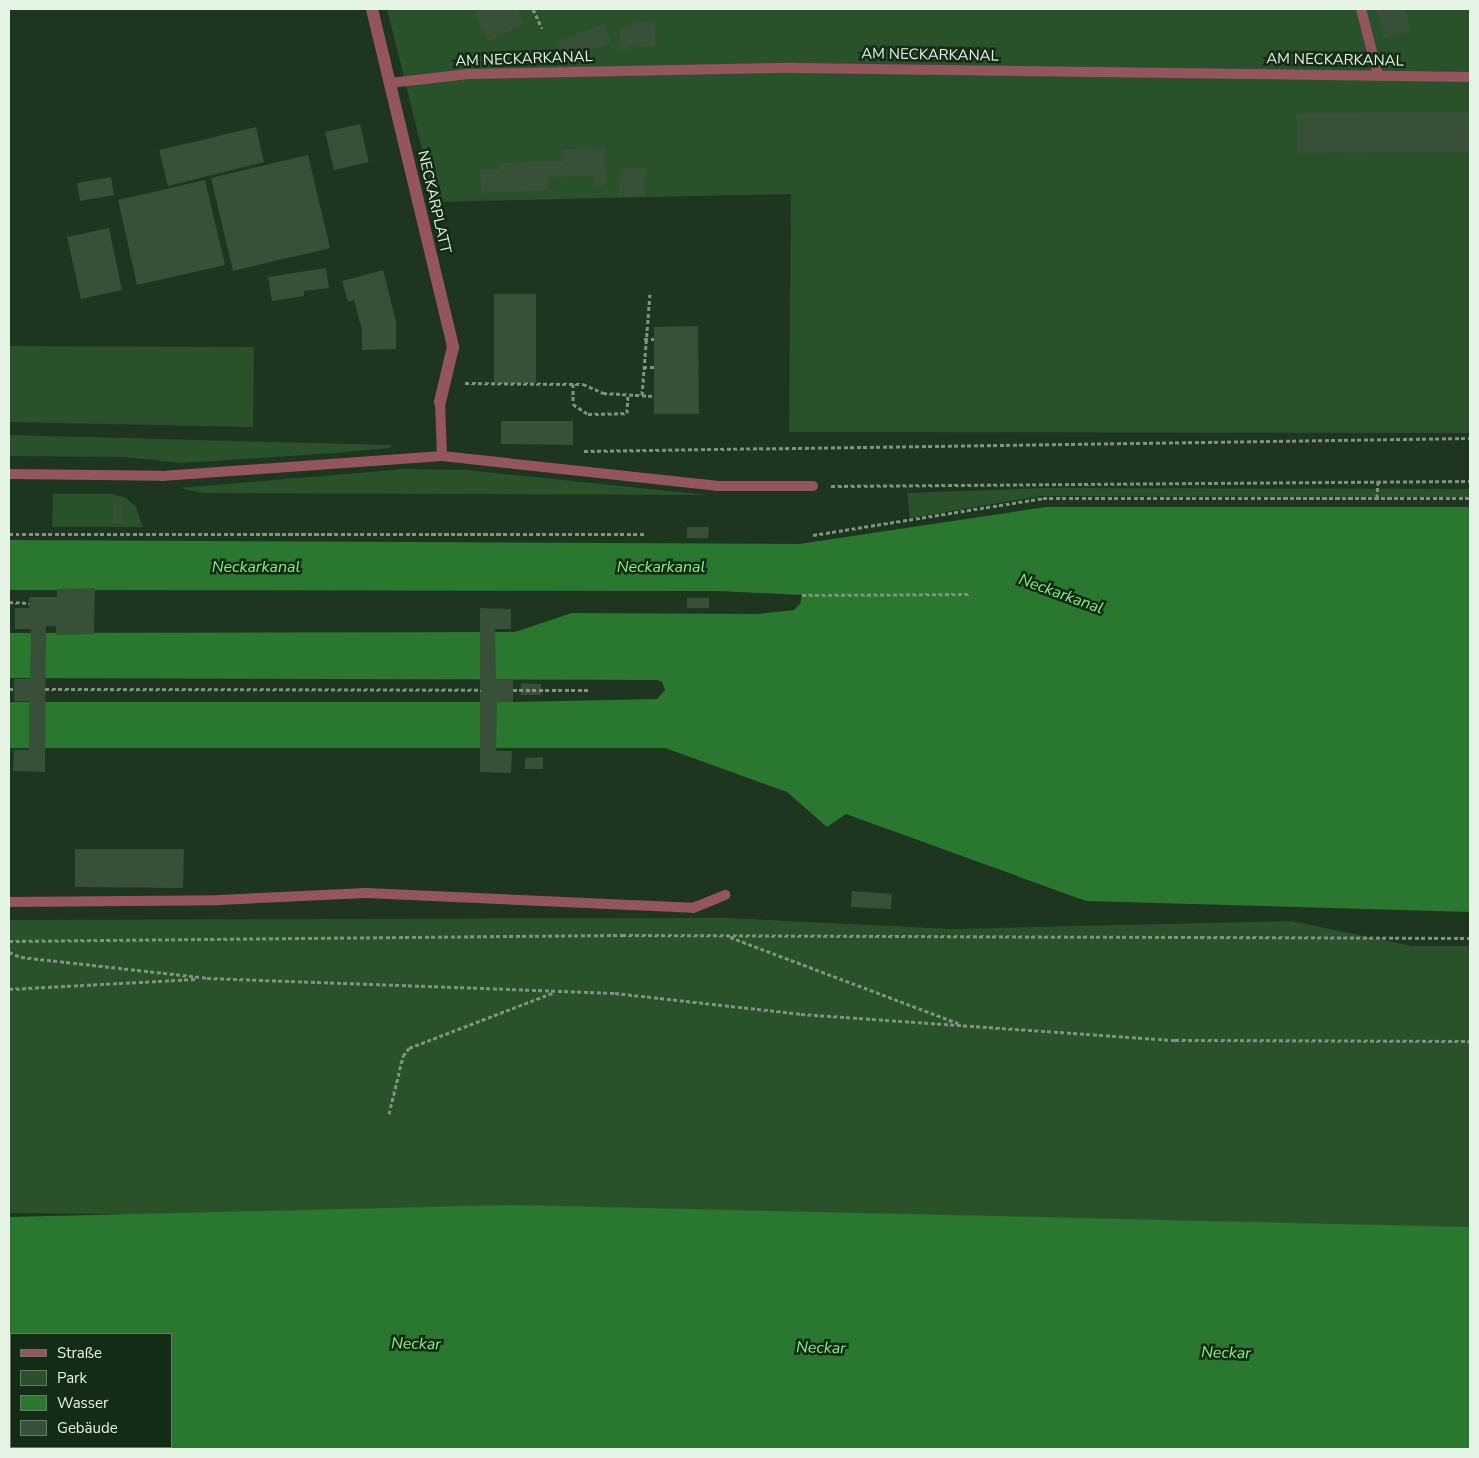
<!DOCTYPE html>
<meta charset="utf-8">
<style>
body{margin:0}
#map{position:relative;width:1479px;height:1458px;overflow:hidden;background:#1e351f;font-family:"Nunito Sans",sans-serif}
div>[style]{position:absolute}
.green>*{inset:0;background:#29522a}
.water>*{inset:0;background:#2a7730}
.building>*{inset:0;background:#384f38}
.path>*{height:3px;margin-top:-1.5px;transform-origin:0;background:repeating-linear-gradient(90deg,#809280 0 4px,transparent 0 6.5px)}
.service>*{height:10px;margin:-5px;padding:0 5px;transform-origin:5px;border-radius:5px;background:#95555c}
.minor>*{height:12px;margin:-6px;padding:0 6px;transform-origin:6px;border-radius:6px;background:#95555c}
span{translate:-50% -50%;white-space:nowrap;text-align:center;line-height:1.15;-webkit-text-stroke:5px #142b15;paint-order:stroke}
.street-label{font-size:15px;color:#e6f4e6}
.water-label{font-size:16px;color:#8bed8d;font-style:italic}
.frame{position:absolute;inset:0;border:10px solid #e6f4e6;pointer-events:none}
.legend{position:absolute;left:10px;top:1333px;width:162px;height:115px;box-sizing:border-box;background:#142b15;border:1px solid #687b69;margin:0;padding:6px 9px;list-style:none;font-size:15px;color:#e6f4e6}
.legend li{display:flex;align-items:center;gap:10px;height:25px}
.legend b{width:25px;border:1px solid #687b69}
</style>
<div id="map">
<div class="green">
<div style="clip-path:polygon(387px 9px,1470px 9px,1470px 433px,789px 432px,791px 194px,435px 202px)"></div>
<div style="clip-path:polygon(9px 346px,254px 347px,253px 427px,9px 422px)"></div>
<div style="clip-path:polygon(9px 435px,392px 445px,389px 448px,335px 453px,182px 463px,124px 457px,9px 456px)"></div>
<div style="clip-path:polygon(404px 469px,466px 470px,707px 495px,204px 493px,179px 488px)"></div>
<div style="clip-path:polygon(1042px 488px,1470px 489px,1470px 497px,1041px 496px,910px 518px,907px 493px)"></div>
<div style="clip-path:polygon(53px 494px,112px 494px,126px 498px,136px 507px,143px 527px,52px 527px)"></div>
<div style="clip-path:polygon(726px 918px,952px 929px,1291px 921px,1412px 946px,1470px 946px,1470px 1236px,500px 1218px,9px 1213px,9px 920px)"></div>
</div>
<div class="water">
<div style="clip-path:polygon(1046px 507px,1470px 507px,1470px 912px,1086px 901px,846px 814px,827px 827px,787px 792px,665px 748px,9px 748px,9px 702px,513px 702px,657px 699px,665px 690px,662px 682px,657px 680px,9px 678px,9px 633px,515px 632px,572px 613px,757px 614px,794px 610px,800px 604px,802px 595px,717px 591px,9px 590px,9px 540px,799px 544px)"></div>
<div style="clip-path:polygon(evenodd,512px 1205px,1470px 1227px,1470px 1449px,9px 1449px,9px 1217px,512px 1205px,171px 1334px,171px 1447px,11px 1447px,11px 1334px,171px 1334px)"></div>
</div>
<div class="building">
<div style="clip-path:polygon(473px 9px,517px 9px,524px 24px,488px 41px)"></div>
<div style="clip-path:polygon(1376px 9px,1405px 9px,1411px 31px,1383px 38px)"></div>
<div style="clip-path:polygon(632px 21px,656px 22px,655px 47px,630px 45px,630px 50px,619px 50px,621px 26px,631px 27px)"></div>
<div style="clip-path:polygon(604px 24px,611px 43px,563px 60px,557px 42px)"></div>
<div style="clip-path:polygon(1470px 112px,1470px 152px,1297px 153px,1297px 113px)"></div>
<div style="clip-path:polygon(360px 124px,369px 162px,334px 170px,325px 132px)"></div>
<div style="clip-path:polygon(256px 127px,264px 162px,168px 186px,159px 150px)"></div>
<div style="clip-path:polygon(605px 148px,606px 185px,595px 186px,594px 176px,549px 177px,549px 190px,481px 193px,480px 170px,500px 169px,499px 163px,564px 161px,563px 149px)"></div>
<div style="clip-path:polygon(308px 155px,330px 248px,233px 271px,211px 178px)"></div>
<div style="clip-path:polygon(620px 168px,646px 168px,645px 196px,619px 196px)"></div>
<div style="clip-path:polygon(111px 177px,114px 195px,80px 201px,77px 183px)"></div>
<div style="clip-path:polygon(205px 180px,225px 265px,137px 285px,118px 200px)"></div>
<div style="clip-path:polygon(109px 228px,122px 290px,81px 299px,67px 237px)"></div>
<div style="clip-path:polygon(326px 268px,329px 288px,304px 291px,304px 296px,272px 301px,268px 277px)"></div>
<div style="clip-path:polygon(383px 270px,396px 321px,396px 349px,362px 350px,362px 330px,354px 300px,348px 302px,342px 281px)"></div>
<div style="clip-path:polygon(494px 294px,536px 294px,536px 383px,494px 384px)"></div>
<div style="clip-path:polygon(698px 326px,699px 414px,654px 414px,654px 327px)"></div>
<div style="clip-path:polygon(501px 421px,573px 421px,573px 445px,501px 444px)"></div>
<div style="clip-path:polygon(113px 503px,123px 504px,122px 523px,113px 523px)"></div>
<div style="clip-path:polygon(687px 527px,709px 527px,708px 538px,687px 538px)"></div>
<div style="clip-path:polygon(95px 588px,94px 634px,56px 635px,56px 626px,46px 626px,45px 772px,13px 771px,14px 750px,29px 750px,29px 701px,14px 701px,14px 679px,30px 679px,31px 629px,15px 629px,15px 608px,29px 608px,29px 597px,57px 597px,57px 589px)"></div>
<div style="clip-path:polygon(687px 598px,709px 598px,709px 608px,687px 608px)"></div>
<div style="clip-path:polygon(480px 608px,511px 609px,511px 629px,495px 629px,496px 680px,513px 679px,513px 702px,497px 702px,496px 751px,512px 751px,511px 773px,480px 772px)"></div>
<div style="clip-path:polygon(521px 683px,541px 684px,541px 695px,521px 695px)"></div>
<div style="clip-path:polygon(543px 757px,543px 769px,525px 769px,525px 758px)"></div>
<div style="clip-path:polygon(75px 849px,184px 849px,183px 888px,75px 887px)"></div>
<div style="clip-path:polygon(852px 891px,892px 894px,891px 909px,851px 907px)"></div>
</div>
<div class="path">
<div style="left:533px;top:9px;width:21px;rotate:65deg"></div>
<div style="left:644px;top:339px;width:10px"></div>
<div style="left:643px;top:367px;width:11px"></div>
<div style="left:465px;top:383px;width:118px;rotate:0.5deg"></div>
<div style="left:583px;top:384px;width:22px;rotate:24deg"></div>
<div style="left:603px;top:393px;width:51px;rotate:3.4deg"></div>
<div style="left:573px;top:384px;width:20px;rotate:90deg"></div>
<div style="left:573px;top:404px;width:18px;rotate:34deg"></div>
<div style="left:588px;top:414px;width:39px;rotate:-1deg"></div>
<div style="left:627px;top:413px;width:18px;rotate:-87deg"></div>
<div style="left:642px;top:395px;width:101px;rotate:-85.5deg"></div>
<div style="left:584px;top:451px;width:886px;rotate:-0.84deg"></div>
<div style="left:831px;top:486px;width:639px;rotate:-0.45deg"></div>
<div style="left:1377px;top:498px;width:18px;rotate:-87deg"></div>
<div style="left:9px;top:534px;width:636px"></div>
<div style="left:813px;top:535px;width:233px;rotate:-9.1deg"></div>
<div style="left:1043px;top:498px;width:427px"></div>
<div style="left:802px;top:595px;width:168px;rotate:-0.3deg"></div>
<div style="left:9px;top:602px;width:20px;rotate:3deg"></div>
<div style="left:9px;top:689px;width:5px"></div>
<div style="left:45px;top:689px;width:436px;rotate:0.1deg"></div>
<div style="left:513px;top:690px;width:76px"></div>
<div style="left:730px;top:937px;width:244px;rotate:20.7deg"></div>
<div style="left:9px;top:941px;width:613px;rotate:-0.56deg"></div>
<div style="left:622px;top:935px;width:848px;rotate:0.2deg"></div>
<div style="left:9px;top:952px;width:13px;rotate:23deg"></div>
<div style="left:21px;top:957px;width:187px;rotate:6.4deg"></div>
<div style="left:207px;top:978px;width:408px;rotate:2.1deg"></div>
<div style="left:615px;top:993px;width:187px;rotate:6.4deg"></div>
<div style="left:801px;top:1014px;width:375px;rotate:4deg"></div>
<div style="left:1175px;top:1040px;width:295px;rotate:0.2deg"></div>
<div style="left:9px;top:989px;width:187px;rotate:-3.1deg"></div>
<div style="left:389px;top:1114px;width:60px;rotate:-76.4deg"></div>
<div style="left:403px;top:1056px;width:10px;rotate:-53deg"></div>
<div style="left:409px;top:1048px;width:156px;rotate:-21deg"></div>
</div>
<div class="service">
<div style="left:1361px;top:9px;width:68px;rotate:75.6deg"></div>
<div style="left:390px;top:83px;width:79px;rotate:-6.6deg"></div>
<div style="left:468px;top:74px;width:327px;rotate:-1.1deg"></div>
<div style="left:795px;top:68px;width:675px;rotate:0.76deg"></div>
<div style="left:440px;top:402px;width:54px;rotate:87.9deg"></div>
<div style="left:9px;top:474px;width:153px;rotate:0.7deg"></div>
<div style="left:162px;top:476px;width:281px;rotate:-4.1deg"></div>
<div style="left:442px;top:456px;width:276px;rotate:6.2deg"></div>
<div style="left:716px;top:486px;width:97px"></div>
<div style="left:9px;top:902px;width:210px;rotate:-0.5deg"></div>
<div style="left:219px;top:900px;width:147px;rotate:-2.7deg"></div>
<div style="left:366px;top:893px;width:327px;rotate:2.6deg"></div>
<div style="left:693px;top:908px;width:35px;rotate:-22deg"></div>
</div>
<div class="minor">
<div style="left:372px;top:9px;width:348px;rotate:76.5deg"></div>
<div style="left:453px;top:347px;width:57px;rotate:103.3deg"></div>
</div>
<div class="street-label">
<span style="left:930px;top:55px;rotate:1deg">AM NECKARKANAL</span>
<span style="left:524px;top:59px;rotate:-2deg">AM NECKARKANAL</span>
<span style="left:1335px;top:60px;rotate:1deg">AM NECKARKANAL</span>
<span style="left:434px;top:202px;rotate:77deg">NECKARPLATT</span>
</div>
<div class="water-label">
<span style="left:256px;top:567px">Neckarkanal</span>
<span style="left:661px;top:567px">Neckarkanal</span>
<span style="left:1061px;top:594px;rotate:20deg">Neckarkanal</span>
<span style="left:416px;top:1344px;rotate:1deg">Neckar</span>
<span style="left:821px;top:1348px;rotate:1deg">Neckar</span>
<span style="left:1226px;top:1353px;rotate:1deg">Neckar</span>
</div>
<div class="frame"></div>
<ul class="legend">
<li><b style="height:6px;background:#95555c"></b>Straße</li>
<li><b style="height:14px;background:#29522a"></b>Park</li>
<li><b style="height:14px;background:#2a7730"></b>Wasser</li>
<li><b style="height:14px;background:#384f38"></b>Gebäude</li>
</ul>
</div>
